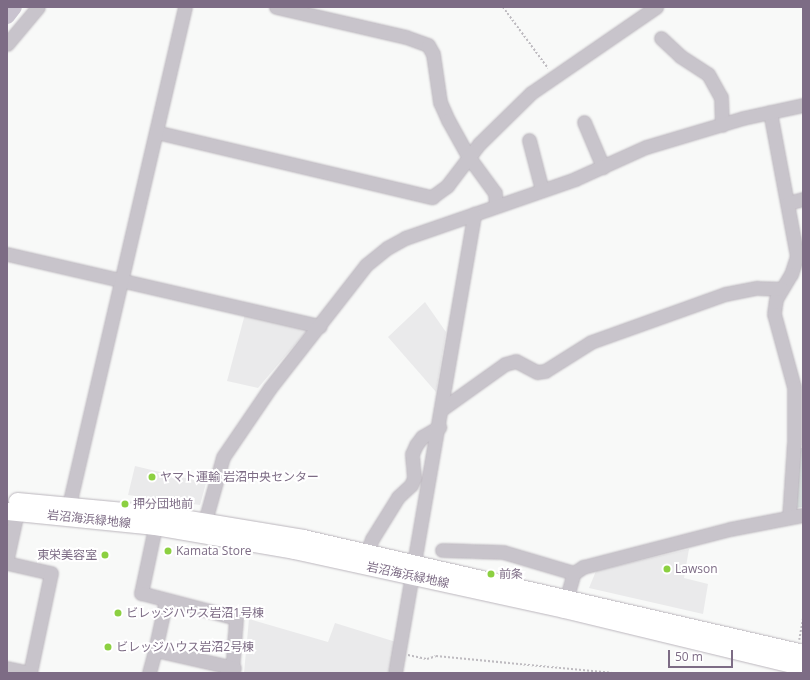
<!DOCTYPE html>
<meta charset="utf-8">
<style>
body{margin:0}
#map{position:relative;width:810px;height:680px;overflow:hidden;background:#f8f9f8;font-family:"Open Sans","Noto Sans JP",sans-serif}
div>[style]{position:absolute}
.built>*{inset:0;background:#eaeaeb}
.green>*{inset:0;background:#d7dedd}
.river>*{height:16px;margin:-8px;padding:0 8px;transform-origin:8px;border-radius:8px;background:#c9c3cf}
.path>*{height:1.5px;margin-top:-0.75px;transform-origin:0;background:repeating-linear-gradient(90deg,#bfbcc1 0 2px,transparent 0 4px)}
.roads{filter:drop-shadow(0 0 1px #bbb6bd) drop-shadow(0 0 1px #bbb6bd)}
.minor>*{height:13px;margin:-6.5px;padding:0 6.5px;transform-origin:6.5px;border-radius:6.5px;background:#c8c4cb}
.major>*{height:17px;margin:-8.5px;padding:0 8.5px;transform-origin:8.5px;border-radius:8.5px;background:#fff}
.dots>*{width:11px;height:11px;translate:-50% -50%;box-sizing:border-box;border:2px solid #fff;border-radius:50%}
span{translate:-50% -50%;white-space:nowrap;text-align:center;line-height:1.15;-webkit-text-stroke:4px #fff;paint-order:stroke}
.poi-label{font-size:12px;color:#7d6c85}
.left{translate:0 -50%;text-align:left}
.right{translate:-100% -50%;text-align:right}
.street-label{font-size:12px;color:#7d6c85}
.frame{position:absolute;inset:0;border:8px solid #7d6c85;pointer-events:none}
.scale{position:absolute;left:668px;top:650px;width:65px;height:18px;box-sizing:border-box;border:2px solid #7d6c85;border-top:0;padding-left:5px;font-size:12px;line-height:14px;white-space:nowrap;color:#7d6c85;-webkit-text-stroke:3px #fff;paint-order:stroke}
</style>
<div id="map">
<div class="built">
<div style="clip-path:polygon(425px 302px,446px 332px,436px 392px,388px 337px)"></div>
<div style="clip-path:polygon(245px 314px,309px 328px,258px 388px,227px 381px)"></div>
<div style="clip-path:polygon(135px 466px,206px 483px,200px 505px,128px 495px)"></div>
<div style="clip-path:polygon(689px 549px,684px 578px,708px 584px,703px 614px,589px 588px,596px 571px)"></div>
<div style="clip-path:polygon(249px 619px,328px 642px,335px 623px,396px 642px,388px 673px,244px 673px)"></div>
</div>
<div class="green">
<div style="clip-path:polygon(799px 448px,803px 448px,803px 507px,795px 508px)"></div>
</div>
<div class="river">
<div style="left:7px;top:16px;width:11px;rotate:-52deg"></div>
</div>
<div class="path">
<div style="left:503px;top:7px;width:76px;rotate:53.6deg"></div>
<div style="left:799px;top:640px;width:22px;rotate:-80deg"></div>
<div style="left:408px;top:655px;width:19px;rotate:12deg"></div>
<div style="left:427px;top:659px;width:9px;rotate:-18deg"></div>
<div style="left:436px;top:656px;width:176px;rotate:5.5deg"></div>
</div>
<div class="roads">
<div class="minor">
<div style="left:276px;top:7px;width:133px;rotate:13deg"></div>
<div style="left:406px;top:37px;width:23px;rotate:20deg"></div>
<div style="left:428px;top:45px;width:10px;rotate:61deg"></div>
<div style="left:433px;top:54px;width:49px;rotate:81.7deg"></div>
<div style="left:440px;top:102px;width:20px;rotate:66deg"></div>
<div style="left:448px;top:120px;width:41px;rotate:60.9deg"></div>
<div style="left:468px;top:156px;width:46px;rotate:53.9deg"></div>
<div style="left:495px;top:193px;width:13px;rotate:86deg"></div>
<div style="left:661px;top:38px;width:26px;rotate:43deg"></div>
<div style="left:680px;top:56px;width:33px;rotate:33deg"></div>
<div style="left:708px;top:74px;width:26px;rotate:61deg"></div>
<div style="left:721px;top:97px;width:28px;rotate:88deg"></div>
<div style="left:7px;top:44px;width:48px;rotate:-50deg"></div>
<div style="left:770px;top:112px;width:147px;rotate:79.4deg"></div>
<div style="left:797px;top:256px;width:19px;rotate:108deg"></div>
<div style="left:791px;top:274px;width:29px;rotate:121deg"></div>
<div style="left:776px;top:299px;width:15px;rotate:98deg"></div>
<div style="left:774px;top:314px;width:76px;rotate:74.7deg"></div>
<div style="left:794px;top:387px;width:55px;rotate:90deg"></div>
<div style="left:794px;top:442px;width:75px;rotate:93.8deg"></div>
<div style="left:584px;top:122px;width:49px;rotate:67.1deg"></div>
<div style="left:156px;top:132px;width:284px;rotate:13.3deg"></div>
<div style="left:432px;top:197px;width:19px;rotate:-36deg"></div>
<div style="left:447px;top:186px;width:53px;rotate:-52.7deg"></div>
<div style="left:479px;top:144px;width:73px;rotate:-44.4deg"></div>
<div style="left:531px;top:93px;width:152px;rotate:-34.5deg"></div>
<div style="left:529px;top:140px;width:52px;rotate:75.4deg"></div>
<div style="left:788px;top:203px;width:16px;rotate:-15deg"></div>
<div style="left:7px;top:254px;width:321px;rotate:13deg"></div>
<div style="left:442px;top:409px;width:77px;rotate:-35.5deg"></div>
<div style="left:505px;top:364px;width:11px;rotate:-15deg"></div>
<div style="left:516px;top:361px;width:24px;rotate:28deg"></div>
<div style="left:537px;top:372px;width:8px;rotate:-7deg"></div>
<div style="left:545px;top:371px;width:54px;rotate:-32.2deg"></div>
<div style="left:591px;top:342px;width:142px;rotate:-19.7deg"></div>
<div style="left:725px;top:294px;width:33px;rotate:-11deg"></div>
<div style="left:757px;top:288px;width:24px;rotate:2deg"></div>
<div style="left:69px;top:505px;width:511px;rotate:-76.89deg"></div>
<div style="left:157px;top:518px;width:77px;rotate:102deg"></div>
<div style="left:141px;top:593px;width:98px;rotate:14.7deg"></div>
<div style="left:236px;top:618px;width:55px;rotate:94.2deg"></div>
<div style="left:205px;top:521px;width:66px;rotate:-74.3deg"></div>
<div style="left:223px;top:457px;width:83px;rotate:-55.7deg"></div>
<div style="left:270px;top:388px;width:156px;rotate:-52deg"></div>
<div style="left:366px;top:265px;width:27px;rotate:-39deg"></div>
<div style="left:387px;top:248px;width:21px;rotate:-29deg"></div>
<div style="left:405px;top:238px;width:180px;rotate:-19.1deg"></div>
<div style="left:575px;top:179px;width:78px;rotate:-24.3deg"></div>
<div style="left:646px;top:147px;width:101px;rotate:-16.6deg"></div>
<div style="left:743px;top:118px;width:61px;rotate:-12.2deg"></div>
<div style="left:442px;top:550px;width:61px;rotate:1.9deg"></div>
<div style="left:503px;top:552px;width:74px;rotate:16.5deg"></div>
<div style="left:367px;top:552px;width:14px;rotate:-69deg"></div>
<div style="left:372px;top:539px;width:49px;rotate:-58.2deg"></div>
<div style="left:398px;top:497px;width:18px;rotate:-43deg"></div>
<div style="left:411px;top:485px;width:8px;rotate:-67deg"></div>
<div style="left:414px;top:478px;width:24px;rotate:-95deg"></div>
<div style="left:412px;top:454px;width:10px;rotate:-66deg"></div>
<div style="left:416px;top:445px;width:10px;rotate:-53deg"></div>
<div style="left:422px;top:437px;width:20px;rotate:-30deg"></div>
<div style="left:7px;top:558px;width:47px;rotate:-77.7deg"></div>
<div style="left:7px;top:563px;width:45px;rotate:12.8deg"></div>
<div style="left:51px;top:573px;width:102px;rotate:101.9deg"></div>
<div style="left:166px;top:600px;width:51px;rotate:102.4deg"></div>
<div style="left:155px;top:650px;width:81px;rotate:12.8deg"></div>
<div style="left:564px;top:607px;width:35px;rotate:-74deg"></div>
<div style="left:574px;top:573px;width:11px;rotate:-34deg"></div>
<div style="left:583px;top:567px;width:152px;rotate:-14.5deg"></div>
<div style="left:730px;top:529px;width:74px;rotate:-10.9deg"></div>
<div style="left:7px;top:668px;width:24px;rotate:12deg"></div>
<div style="left:149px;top:673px;width:24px;rotate:-75deg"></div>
<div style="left:395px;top:673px;width:466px;rotate:-80.2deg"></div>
</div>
<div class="major">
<div style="left:17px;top:501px;width:142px;rotate:5.3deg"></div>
<div style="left:158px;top:514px;width:147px;rotate:9.4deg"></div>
<div style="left:303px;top:538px;width:513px;rotate:12.95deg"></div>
<div style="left:7px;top:511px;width:149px;rotate:5.8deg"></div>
<div style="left:155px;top:526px;width:141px;rotate:9.8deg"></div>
<div style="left:294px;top:550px;width:276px;rotate:12.3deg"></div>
<div style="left:564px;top:609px;width:246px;rotate:13.6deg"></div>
</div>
</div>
<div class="dots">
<div style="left:152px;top:477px;background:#8cd041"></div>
<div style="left:125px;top:504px;background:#8cd041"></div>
<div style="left:168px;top:551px;background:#8cd041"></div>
<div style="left:105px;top:555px;background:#8cd041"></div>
<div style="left:667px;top:569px;background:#8cd041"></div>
<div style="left:491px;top:574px;background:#8cd041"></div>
<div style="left:118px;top:613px;background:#8cd041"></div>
<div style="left:108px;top:647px;background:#8cd041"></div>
</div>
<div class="poi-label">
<span class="left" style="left:160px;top:477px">ヤマト運輸 岩沼中央センター</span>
<span class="left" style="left:133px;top:504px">押分団地前</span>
<span class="left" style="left:176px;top:551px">Kamata Store</span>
<span class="right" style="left:97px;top:555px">東栄美容室</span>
<span class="left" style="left:675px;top:569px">Lawson</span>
<span class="left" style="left:499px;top:574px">前条</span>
<span class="left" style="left:126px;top:613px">ビレッジハウス岩沼1号棟</span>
<span class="left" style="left:116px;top:647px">ビレッジハウス岩沼2号棟</span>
</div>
<div class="street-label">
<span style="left:89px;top:519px;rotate:6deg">岩沼海浜緑地線</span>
<span style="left:408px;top:575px;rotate:12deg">岩沼海浜緑地線</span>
</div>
<div class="frame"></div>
<div class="scale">50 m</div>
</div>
